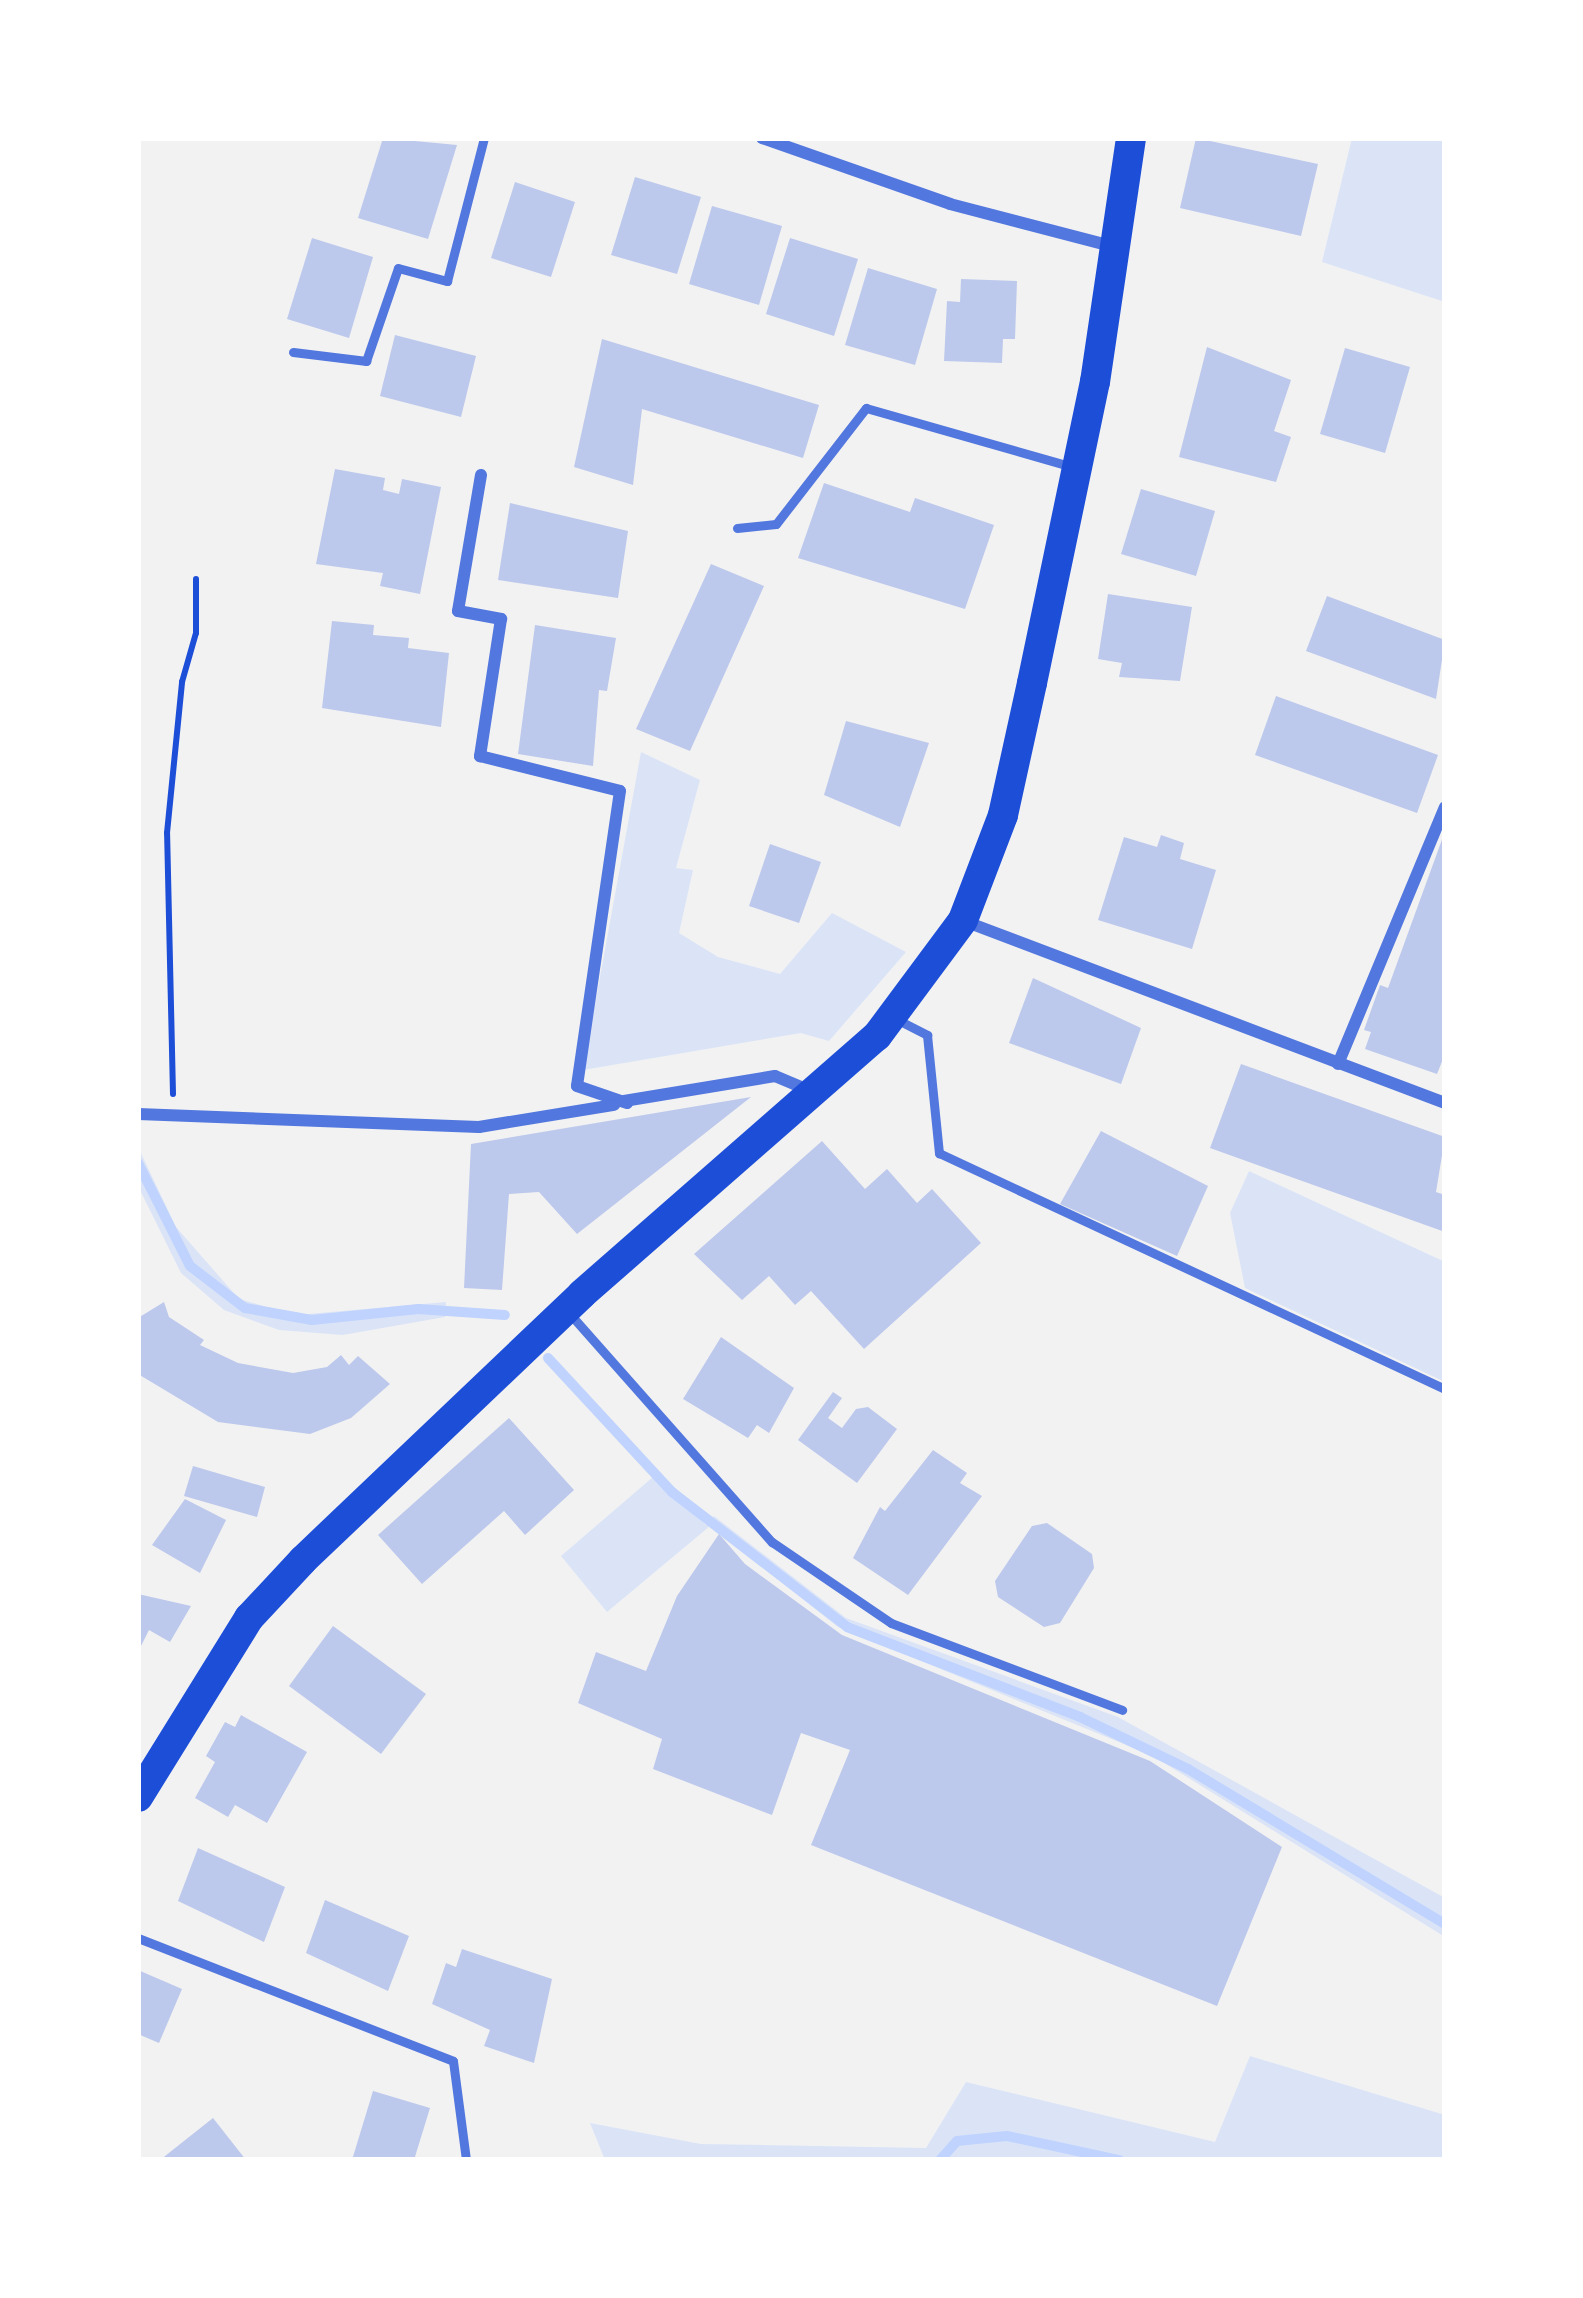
<!DOCTYPE html>
<style>
body{margin:0}
#map{position:relative;width:1583px;height:2298px;overflow:hidden;background:#f2f2f2;font-family:"DM Sans",sans-serif}
div>[style]{position:absolute}
.green>*{inset:0;background:#dbe4f7}
.stream>*{height:10px;margin:-5px;padding:0 5px;transform-origin:5px;border-radius:5px;background:#bfd3fe}
.building>*{inset:0;background:#bdc9ec}
.path>*{height:6px;margin:-3px;padding:0 3px;transform-origin:3px;border-radius:3px;background:#1d4ed8}
.service>*{height:9px;margin:-4.5px;padding:0 4.5px;transform-origin:4.5px;border-radius:4.5px;background:#5277de}
.minor>*{height:12px;margin:-6px;padding:0 6px;transform-origin:6px;border-radius:6px;background:#5277de}
.primary>*{height:30px;margin:-15px;padding:0 15px;transform-origin:15px;border-radius:15px;background:#1d4ed8}
span{translate:-50% -50%;white-space:nowrap;text-align:center;line-height:1.15;-webkit-text-stroke:9px #fff;paint-order:stroke}
.frame{position:absolute;inset:0;border:141px solid #fff;pointer-events:none}
</style>
<div id="map">
<div class="green">
<div style="clip-path:polygon(1352px 138px,1445px 138px,1445px 302px,1322px 262px)"></div>
<div style="clip-path:polygon(641px 752px,700px 780px,676px 868px,693px 870px,679px 933px,718px 957px,780px 974px,832px 913px,906px 952px,829px 1041px,801px 1033px,583px 1070px)"></div>
<div style="clip-path:polygon(138px 1147px,176px 1227px,239px 1299px,296px 1315px,446px 1302px,445px 1317px,343px 1335px,279px 1330px,224px 1310px,181px 1273px,138px 1186px)"></div>
<div style="clip-path:polygon(1249px 1171px,1445px 1262px,1445px 1382px,1245px 1288px,1230px 1213px)"></div>
<div style="clip-path:polygon(653px 1477px,706px 1525px,714px 1516px,846px 1618px,1118px 1717px,1445px 1898px,1445px 1937px,1153px 1756px,838px 1627px,710px 1526px,607px 1612px,561px 1556px)"></div>
<div style="clip-path:polygon(1250px 2056px,1445px 2115px,1445px 2160px,605px 2160px,590px 2123px,701px 2144px,926px 2148px,966px 2082px,1215px 2142px)"></div>
</div>
<div class="stream">
<div style="left:138px;top:1163px;width:115px;rotate:63.2deg"></div>
<div style="left:190px;top:1266px;width:69px;rotate:37.4deg"></div>
<div style="left:245px;top:1308px;width:68px;rotate:10.2deg"></div>
<div style="left:312px;top:1320px;width:107px;rotate:-5.9deg"></div>
<div style="left:418px;top:1309px;width:87px;rotate:3.9deg"></div>
<div style="left:548px;top:1358px;width:183px;rotate:47.2deg"></div>
<div style="left:672px;top:1492px;width:221px;rotate:37.6deg"></div>
<div style="left:847px;top:1627px;width:250px;rotate:21.1deg"></div>
<div style="left:1080px;top:1717px;width:120px;rotate:25.7deg"></div>
<div style="left:1188px;top:1769px;width:300px;rotate:31.1deg"></div>
<div style="left:940px;top:2160px;width:25px;rotate:-48deg"></div>
<div style="left:957px;top:2141px;width:50px;rotate:-5.7deg"></div>
<div style="left:1007px;top:2136px;width:115px;rotate:12.1deg"></div>
</div>
<div class="building">
<div style="clip-path:polygon(383px 138px,457px 145px,428px 239px,358px 218px)"></div>
<div style="clip-path:polygon(1196px 138px,1318px 164px,1301px 236px,1180px 208px)"></div>
<div style="clip-path:polygon(635px 177px,701px 197px,677px 274px,611px 255px)"></div>
<div style="clip-path:polygon(515px 182px,575px 202px,551px 277px,491px 258px)"></div>
<div style="clip-path:polygon(712px 206px,782px 226px,759px 305px,689px 284px)"></div>
<div style="clip-path:polygon(312px 238px,373px 257px,349px 338px,287px 319px)"></div>
<div style="clip-path:polygon(790px 238px,858px 259px,834px 336px,766px 314px)"></div>
<div style="clip-path:polygon(868px 268px,937px 289px,915px 365px,845px 345px)"></div>
<div style="clip-path:polygon(961px 279px,1017px 281px,1015px 339px,1003px 339px,1002px 363px,944px 361px,947px 301px,960px 302px)"></div>
<div style="clip-path:polygon(395px 335px,476px 356px,461px 417px,380px 396px)"></div>
<div style="clip-path:polygon(602px 339px,819px 405px,803px 458px,642px 409px,633px 485px,574px 467px)"></div>
<div style="clip-path:polygon(1207px 347px,1291px 380px,1274px 431px,1291px 437px,1276px 482px,1179px 457px)"></div>
<div style="clip-path:polygon(1345px 348px,1410px 367px,1385px 453px,1320px 434px)"></div>
<div style="clip-path:polygon(335px 469px,385px 478px,383px 490px,399px 494px,402px 479px,441px 487px,420px 594px,380px 586px,383px 573px,316px 564px)"></div>
<div style="clip-path:polygon(824px 483px,910px 512px,915px 498px,994px 525px,965px 609px,798px 558px)"></div>
<div style="clip-path:polygon(1141px 489px,1215px 511px,1196px 576px,1121px 554px)"></div>
<div style="clip-path:polygon(510px 503px,628px 531px,618px 598px,498px 580px)"></div>
<div style="clip-path:polygon(711px 564px,764px 586px,690px 751px,636px 729px)"></div>
<div style="clip-path:polygon(1108px 594px,1192px 607px,1180px 681px,1119px 677px,1122px 663px,1098px 659px)"></div>
<div style="clip-path:polygon(1327px 596px,1445px 640px,1436px 699px,1306px 651px)"></div>
<div style="clip-path:polygon(332px 621px,374px 625px,373px 635px,409px 638px,408px 648px,449px 653px,441px 727px,322px 708px)"></div>
<div style="clip-path:polygon(535px 625px,616px 638px,607px 691px,599px 690px,593px 766px,518px 754px)"></div>
<div style="clip-path:polygon(1276px 696px,1438px 755px,1417px 813px,1255px 755px)"></div>
<div style="clip-path:polygon(846px 721px,929px 743px,900px 827px,824px 795px)"></div>
<div style="clip-path:polygon(1444px 834px,1445px 1054px,1437px 1074px,1365px 1049px,1371px 1032px,1364px 1030px,1380px 985px,1388px 988px)"></div>
<div style="clip-path:polygon(1161px 835px,1184px 843px,1180px 859px,1216px 870px,1192px 949px,1098px 920px,1124px 837px,1157px 847px)"></div>
<div style="clip-path:polygon(770px 844px,821px 862px,799px 923px,749px 906px)"></div>
<div style="clip-path:polygon(1033px 978px,1141px 1028px,1121px 1084px,1009px 1043px)"></div>
<div style="clip-path:polygon(1241px 1064px,1445px 1137px,1436px 1192px,1445px 1195px,1445px 1232px,1210px 1148px)"></div>
<div style="clip-path:polygon(751px 1097px,577px 1234px,539px 1192px,509px 1194px,502px 1290px,464px 1288px,471px 1144px)"></div>
<div style="clip-path:polygon(1101px 1131px,1208px 1186px,1177px 1256px,1060px 1204px)"></div>
<div style="clip-path:polygon(822px 1141px,865px 1189px,887px 1169px,917px 1203px,932px 1189px,981px 1243px,864px 1349px,811px 1291px,795px 1305px,769px 1276px,742px 1300px,694px 1254px)"></div>
<div style="clip-path:polygon(164px 1302px,169px 1317px,204px 1340px,200px 1345px,238px 1363px,293px 1373px,327px 1367px,341px 1355px,349px 1365px,358px 1356px,390px 1384px,351px 1418px,310px 1434px,218px 1422px,138px 1374px,138px 1318px)"></div>
<div style="clip-path:polygon(721px 1337px,794px 1388px,769px 1433px,757px 1425px,748px 1438px,683px 1399px)"></div>
<div style="clip-path:polygon(833px 1392px,842px 1398px,828px 1418px,842px 1428px,856px 1409px,868px 1407px,897px 1429px,857px 1483px,798px 1440px)"></div>
<div style="clip-path:polygon(509px 1418px,574px 1490px,525px 1535px,504px 1511px,422px 1584px,378px 1535px)"></div>
<div style="clip-path:polygon(933px 1450px,967px 1473px,960px 1483px,982px 1496px,908px 1595px,853px 1558px,880px 1507px,885px 1511px)"></div>
<div style="clip-path:polygon(193px 1466px,265px 1487px,257px 1517px,184px 1496px)"></div>
<div style="clip-path:polygon(185px 1499px,226px 1520px,200px 1573px,152px 1545px)"></div>
<div style="clip-path:polygon(1047px 1523px,1092px 1554px,1094px 1568px,1060px 1623px,1044px 1627px,998px 1597px,995px 1581px,1032px 1526px)"></div>
<div style="clip-path:polygon(719px 1534px,745px 1564px,842px 1635px,1150px 1761px,1282px 1847px,1217px 2006px,811px 1845px,850px 1750px,801px 1733px,772px 1815px,653px 1769px,662px 1739px,578px 1703px,596px 1652px,646px 1671px,677px 1596px)"></div>
<div style="clip-path:polygon(138px 1594px,191px 1606px,170px 1642px,149px 1630px,138px 1652px)"></div>
<div style="clip-path:polygon(333px 1626px,426px 1694px,381px 1754px,289px 1686px)"></div>
<div style="clip-path:polygon(241px 1715px,307px 1752px,267px 1823px,235px 1805px,228px 1817px,195px 1798px,215px 1762px,206px 1756px,225px 1722px,235px 1727px)"></div>
<div style="clip-path:polygon(198px 1848px,285px 1887px,264px 1942px,178px 1901px)"></div>
<div style="clip-path:polygon(325px 1900px,409px 1936px,388px 1991px,306px 1953px)"></div>
<div style="clip-path:polygon(462px 1949px,552px 1979px,534px 2063px,484px 2046px,490px 2030px,432px 2004px,446px 1963px,456px 1967px)"></div>
<div style="clip-path:polygon(138px 1970px,182px 1989px,159px 2043px,138px 2034px)"></div>
<div style="clip-path:polygon(373px 2091px,430px 2108px,414px 2160px,352px 2160px)"></div>
<div style="clip-path:polygon(213px 2118px,246px 2160px,160px 2160px)"></div>
</div>
<div class="path">
<div style="left:173px;top:1094px;width:261px;rotate:-91.3deg"></div>
<div style="left:167px;top:833px;width:152px;rotate:-84.3deg"></div>
<div style="left:182px;top:682px;width:51px;rotate:-74.1deg"></div>
<div style="left:196px;top:633px;width:54px;rotate:-90deg"></div>
</div>
<div class="service">
<div style="left:293px;top:352px;width:74px;rotate:7deg"></div>
<div style="left:366px;top:361px;width:98px;rotate:-71deg"></div>
<div style="left:398px;top:268px;width:51px;rotate:14.9deg"></div>
<div style="left:447px;top:281px;width:148px;rotate:-75.5deg"></div>
<div style="left:737px;top:528px;width:39px;rotate:-6deg"></div>
<div style="left:776px;top:524px;width:147px;rotate:-52.2deg"></div>
<div style="left:866px;top:408px;width:211px;rotate:15.9deg"></div>
<div style="left:898px;top:1020px;width:33px;rotate:27deg"></div>
<div style="left:927px;top:1035px;width:119px;rotate:84.2deg"></div>
<div style="left:939px;top:1153px;width:558px;rotate:25deg"></div>
<div style="left:570px;top:1314px;width:305px;rotate:48.5deg"></div>
<div style="left:772px;top:1542px;width:144px;rotate:34.2deg"></div>
<div style="left:891px;top:1623px;width:247px;rotate:20.6deg"></div>
<div style="left:138px;top:1938px;width:338px;rotate:21.3deg"></div>
<div style="left:453px;top:2061px;width:100px;rotate:82.5deg"></div>
</div>
<div class="minor">
<div style="left:762px;top:138px;width:199px;rotate:19.3deg"></div>
<div style="left:950px;top:204px;width:171px;rotate:14.6deg"></div>
<div style="left:481px;top:475px;width:138px;rotate:99.6deg"></div>
<div style="left:458px;top:611px;width:44px;rotate:10.5deg"></div>
<div style="left:501px;top:619px;width:139px;rotate:98.7deg"></div>
<div style="left:480px;top:756px;width:144px;rotate:14deg"></div>
<div style="left:620px;top:791px;width:298px;rotate:98.3deg"></div>
<div style="left:577px;top:1086px;width:53px;rotate:18.8deg"></div>
<div style="left:964px;top:921px;width:514px;rotate:20.73deg"></div>
<div style="left:1338px;top:1064px;width:278px;rotate:-67.4deg"></div>
<div style="left:624px;top:1101px;width:153px;rotate:-9.4deg"></div>
<div style="left:775px;top:1076px;width:36px;rotate:23deg"></div>
<div style="left:138px;top:1114px;width:341px;rotate:2.2deg"></div>
<div style="left:479px;top:1127px;width:137px;rotate:-9.3deg"></div>
</div>
<div class="primary">
<div style="left:138px;top:1797px;width:211px;rotate:-58.2deg"></div>
<div style="left:249px;top:1618px;width:79px;rotate:-47deg"></div>
<div style="left:303px;top:1560px;width:385px;rotate:-43.6deg"></div>
<div style="left:582px;top:1294px;width:392px;rotate:-41.2deg"></div>
<div style="left:877px;top:1036px;width:144px;rotate:-53.4deg"></div>
<div style="left:963px;top:920px;width:112px;rotate:-69.1deg"></div>
<div style="left:1003px;top:815px;width:135px;rotate:-77.6deg"></div>
<div style="left:1032px;top:683px;width:308px;rotate:-78.2deg"></div>
<div style="left:1095px;top:382px;width:247px;rotate:-81.6deg"></div>
</div>
<div class="frame"></div>
</div>
